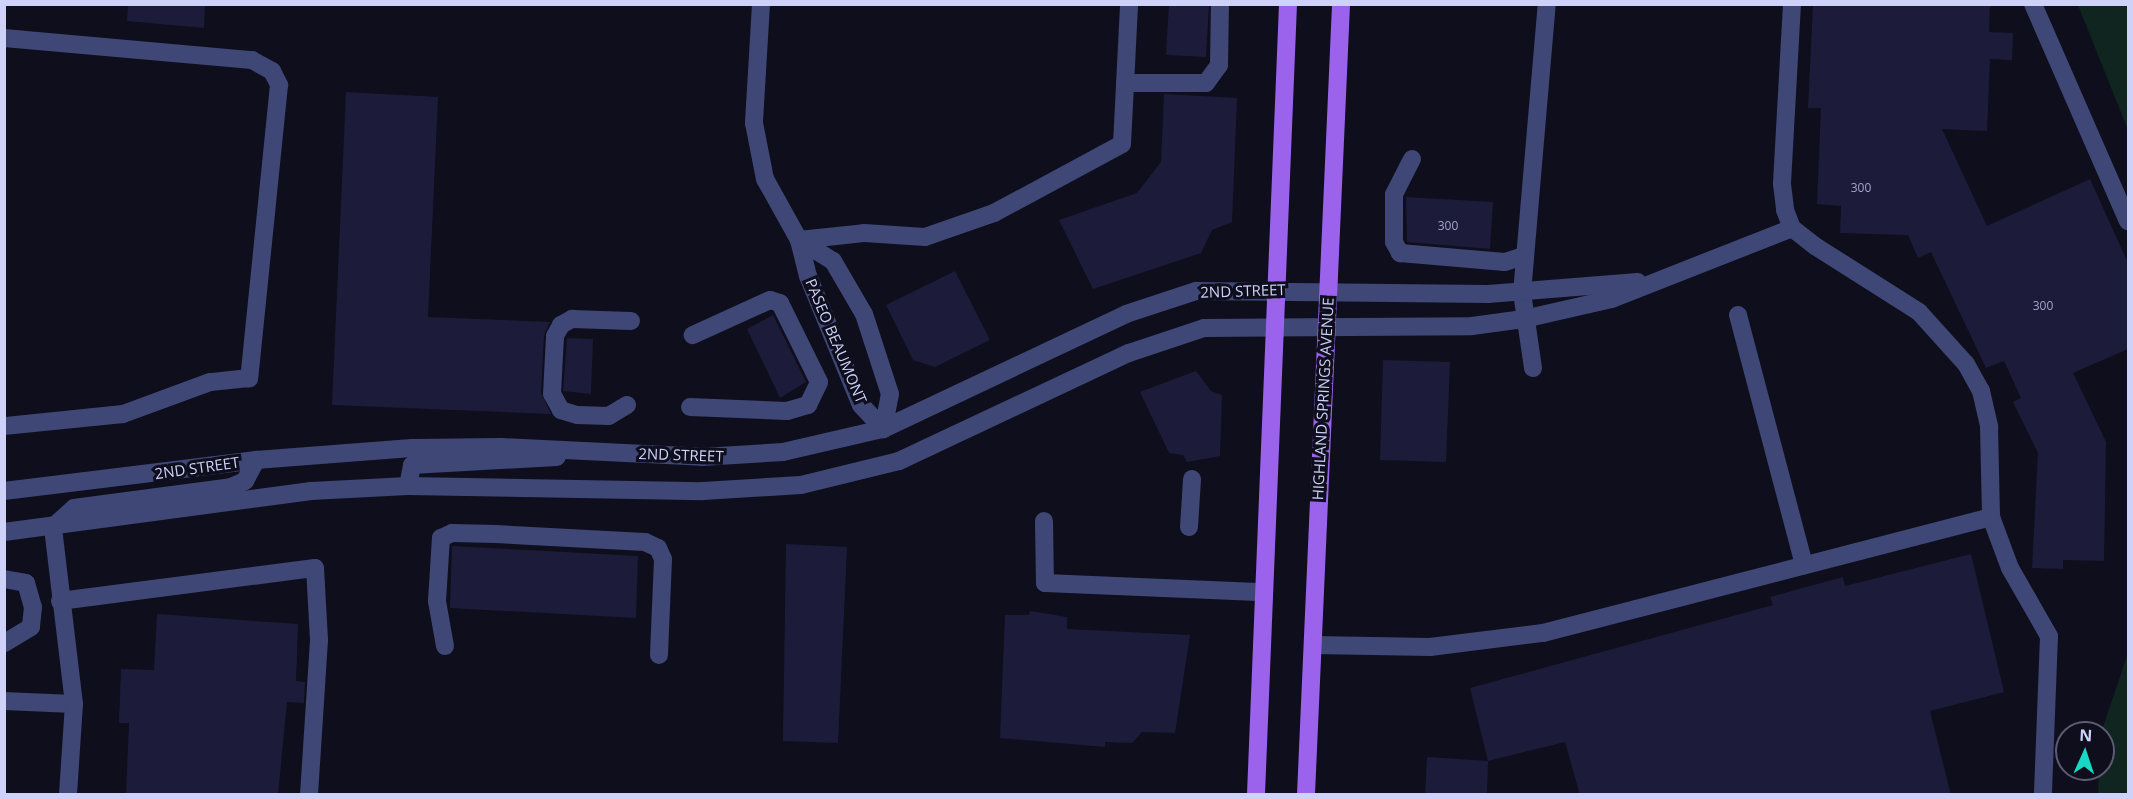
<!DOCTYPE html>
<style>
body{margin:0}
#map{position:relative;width:2133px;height:799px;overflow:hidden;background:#0e0e1c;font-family:"Open Sans",sans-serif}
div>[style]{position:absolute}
.green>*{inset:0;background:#112520}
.building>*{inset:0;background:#1c1c3a}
.minor>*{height:18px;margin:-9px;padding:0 9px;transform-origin:9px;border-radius:9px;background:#3e4775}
.major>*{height:18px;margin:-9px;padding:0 9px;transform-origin:9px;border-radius:9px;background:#9b62ec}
span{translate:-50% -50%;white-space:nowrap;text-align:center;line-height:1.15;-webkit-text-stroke:6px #0e0e1c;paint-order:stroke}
.number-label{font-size:12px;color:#a2a4c9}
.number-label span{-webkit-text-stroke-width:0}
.street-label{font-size:15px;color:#ced2f9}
.frame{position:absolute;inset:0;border:6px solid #ced2f9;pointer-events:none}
.north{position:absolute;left:2055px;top:721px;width:60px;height:60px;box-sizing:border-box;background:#0e0e1c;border:2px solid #5b5c74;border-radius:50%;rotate:3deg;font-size:16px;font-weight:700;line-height:24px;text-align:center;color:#ced2f9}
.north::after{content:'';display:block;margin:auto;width:21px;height:27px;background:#1ad9c4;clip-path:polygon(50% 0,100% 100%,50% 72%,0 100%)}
</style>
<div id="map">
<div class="green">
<div style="clip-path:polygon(2078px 5px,2128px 5px,2128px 130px)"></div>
<div style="clip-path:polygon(2128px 653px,2128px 794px,2098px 794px,2101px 733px)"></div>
</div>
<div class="building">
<div style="clip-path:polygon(128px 4px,205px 4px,204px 28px,127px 21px)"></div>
<div style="clip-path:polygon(1169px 4px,1209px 4px,1206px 57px,1166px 55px)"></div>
<div style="clip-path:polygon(1813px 4px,1990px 4px,1989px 32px,2013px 33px,2012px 60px,1990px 59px,1987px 131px,1942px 129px,1987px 226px,2090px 179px,2128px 263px,2128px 349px,2073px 373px,2106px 442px,2104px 561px,2063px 560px,2063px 569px,2032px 568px,2038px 453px,2013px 402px,2021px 398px,2004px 361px,1986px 368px,1931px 252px,1918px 258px,1908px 235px,1840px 233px,1841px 206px,1817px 204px,1821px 108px,1808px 108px)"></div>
<div style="clip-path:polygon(346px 92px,438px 97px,428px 317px,550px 322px,544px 335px,541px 393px,551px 414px,332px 405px)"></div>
<div style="clip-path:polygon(1164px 94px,1237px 98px,1232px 222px,1212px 230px,1201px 253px,1093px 289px,1059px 220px,1137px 193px,1161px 162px)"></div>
<div style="clip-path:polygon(1406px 197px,1493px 202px,1490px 249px,1407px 242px)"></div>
<div style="clip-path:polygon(955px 271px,990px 340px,935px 367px,913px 360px,886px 305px)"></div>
<div style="clip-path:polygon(773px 315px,806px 382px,780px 398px,747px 329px)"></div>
<div style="clip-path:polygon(567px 338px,593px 339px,591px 394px,563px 391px)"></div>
<div style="clip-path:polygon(1383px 360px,1450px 362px,1446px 462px,1380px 460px)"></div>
<div style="clip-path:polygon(1196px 371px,1211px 391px,1222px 395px,1220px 456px,1187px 462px,1183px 455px,1169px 453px,1140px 392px)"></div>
<div style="clip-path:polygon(786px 544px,847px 547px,838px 743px,783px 741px)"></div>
<div style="clip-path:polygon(452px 546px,638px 556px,636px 618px,450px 608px)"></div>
<div style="clip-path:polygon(1971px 554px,2004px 692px,1930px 711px,1951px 795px,1580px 795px,1565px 742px,1488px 761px,1470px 688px,1773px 605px,1770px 597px,1843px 577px,1845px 586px)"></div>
<div style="clip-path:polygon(1030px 611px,1067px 617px,1067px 629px,1190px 635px,1175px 733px,1142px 732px,1132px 743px,1105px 742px,1105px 747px,1000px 738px,1005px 615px,1029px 615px)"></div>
<div style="clip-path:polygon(157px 614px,298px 624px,296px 681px,305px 682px,304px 703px,287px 702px,278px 795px,126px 795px,129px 723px,119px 723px,121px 669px,154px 670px)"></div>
<div style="clip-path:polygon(1427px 757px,1488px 761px,1487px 795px,1425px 795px)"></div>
</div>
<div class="minor">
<div style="left:761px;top:4px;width:119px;rotate:93.4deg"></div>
<div style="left:754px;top:123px;width:57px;rotate:78.9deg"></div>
<div style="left:765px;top:179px;width:70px;rotate:60.9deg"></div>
<div style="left:799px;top:240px;width:37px;rotate:76deg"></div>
<div style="left:808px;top:276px;width:139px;rotate:67.7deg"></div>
<div style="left:861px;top:405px;width:33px;rotate:47deg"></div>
<div style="left:1792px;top:4px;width:180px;rotate:93.2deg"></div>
<div style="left:1782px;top:184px;width:26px;rotate:83deg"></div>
<div style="left:1785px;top:210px;width:19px;rotate:69deg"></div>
<div style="left:1792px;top:228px;width:29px;rotate:38deg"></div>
<div style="left:1815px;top:246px;width:123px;rotate:32.4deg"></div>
<div style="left:1919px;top:312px;width:70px;rotate:47.9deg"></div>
<div style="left:1966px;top:364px;width:31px;rotate:61deg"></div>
<div style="left:1981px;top:391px;width:37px;rotate:77deg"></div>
<div style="left:1989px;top:427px;width:90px;rotate:88.7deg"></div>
<div style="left:1991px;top:517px;width:54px;rotate:69.6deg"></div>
<div style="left:2010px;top:568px;width:78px;rotate:60.2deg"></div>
<div style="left:2049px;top:636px;width:158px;rotate:92.2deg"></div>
<div style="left:2033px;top:4px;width:237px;rotate:66.4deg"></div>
<div style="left:4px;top:38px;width:249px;rotate:5.1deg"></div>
<div style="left:252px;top:60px;width:23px;rotate:29deg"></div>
<div style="left:272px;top:71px;width:16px;rotate:63deg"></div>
<div style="left:279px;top:85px;width:295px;rotate:95.8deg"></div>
<div style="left:249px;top:378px;width:39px;rotate:174deg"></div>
<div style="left:210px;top:382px;width:93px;rotate:159.8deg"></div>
<div style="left:123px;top:414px;width:120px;rotate:174.2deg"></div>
<div style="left:1125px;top:83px;width:81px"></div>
<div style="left:1206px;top:83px;width:22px;rotate:-54deg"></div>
<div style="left:1219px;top:65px;width:61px;rotate:-89.1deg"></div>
<div style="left:1412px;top:159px;width:39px;rotate:117deg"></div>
<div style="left:1394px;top:194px;width:48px;rotate:90deg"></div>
<div style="left:1394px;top:242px;width:13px;rotate:61deg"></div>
<div style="left:1400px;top:253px;width:105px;rotate:4.9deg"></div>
<div style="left:1505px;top:262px;width:20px;rotate:-18deg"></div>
<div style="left:799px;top:240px;width:65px;rotate:-6.1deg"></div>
<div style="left:864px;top:233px;width:61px;rotate:3.8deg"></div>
<div style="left:925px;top:237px;width:73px;rotate:-19.2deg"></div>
<div style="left:994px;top:213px;width:145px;rotate:-28.3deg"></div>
<div style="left:1122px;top:144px;width:140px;rotate:-87.1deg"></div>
<div style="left:799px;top:240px;width:40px;rotate:32deg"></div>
<div style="left:833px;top:261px;width:61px;rotate:59.7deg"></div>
<div style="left:864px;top:314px;width:84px;rotate:72deg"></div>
<div style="left:890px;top:394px;width:36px;rotate:101deg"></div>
<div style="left:1738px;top:315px;width:259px;rotate:75.2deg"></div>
<div style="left:1533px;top:368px;width:76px;rotate:-98.3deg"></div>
<div style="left:1522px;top:293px;width:290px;rotate:-85.1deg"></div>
<div style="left:627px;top:405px;width:21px;rotate:149deg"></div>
<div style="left:609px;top:416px;width:32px;rotate:-178deg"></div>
<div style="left:577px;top:415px;width:17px;rotate:-163deg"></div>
<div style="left:561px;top:410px;width:18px;rotate:-119deg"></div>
<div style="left:552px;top:394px;width:58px;rotate:-87deg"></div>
<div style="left:555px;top:336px;width:13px;rotate:-61deg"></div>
<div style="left:561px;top:325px;width:13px;rotate:-29deg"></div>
<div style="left:572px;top:319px;width:59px;rotate:1.9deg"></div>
<div style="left:690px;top:407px;width:97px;rotate:2.4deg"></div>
<div style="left:787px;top:411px;width:22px;rotate:-16deg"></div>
<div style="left:808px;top:405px;width:25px;rotate:-64deg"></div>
<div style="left:819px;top:382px;width:88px;rotate:-116.3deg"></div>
<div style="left:780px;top:303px;width:10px;rotate:-163deg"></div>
<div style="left:770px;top:300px;width:85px;rotate:155.6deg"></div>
<div style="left:408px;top:486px;width:21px;rotate:-79deg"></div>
<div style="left:412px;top:465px;width:145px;rotate:-3.2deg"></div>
<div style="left:4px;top:491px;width:254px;rotate:-7deg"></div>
<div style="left:256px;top:460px;width:156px;rotate:-4.4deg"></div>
<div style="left:412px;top:448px;width:89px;rotate:-0.6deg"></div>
<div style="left:501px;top:447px;width:201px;rotate:2.8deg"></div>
<div style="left:702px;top:457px;width:81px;rotate:-3.5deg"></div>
<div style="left:783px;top:452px;width:103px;rotate:-13deg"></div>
<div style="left:883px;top:429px;width:269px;rotate:-25.3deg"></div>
<div style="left:1126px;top:314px;width:74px;rotate:-18.2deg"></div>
<div style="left:1196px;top:291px;width:292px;rotate:0.6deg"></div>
<div style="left:1488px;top:294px;width:150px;rotate:-4.6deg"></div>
<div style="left:1044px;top:521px;width:62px;rotate:89.1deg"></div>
<div style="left:1045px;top:583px;width:219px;rotate:2.4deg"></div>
<div style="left:1189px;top:527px;width:48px;rotate:-86.4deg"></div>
<div style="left:4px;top:532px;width:310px;rotate:-7.6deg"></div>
<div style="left:311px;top:491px;width:97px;rotate:-3deg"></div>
<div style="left:408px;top:486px;width:295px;rotate:1deg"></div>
<div style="left:703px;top:491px;width:98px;rotate:-3.5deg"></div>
<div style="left:801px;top:485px;width:101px;rotate:-13.8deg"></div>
<div style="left:899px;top:461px;width:254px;rotate:-25.2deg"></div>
<div style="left:1129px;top:353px;width:79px;rotate:-18.4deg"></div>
<div style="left:1204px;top:328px;width:268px;rotate:-0.4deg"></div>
<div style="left:1472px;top:326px;width:52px;rotate:-7.7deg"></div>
<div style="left:1524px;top:319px;width:90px;rotate:-12.8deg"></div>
<div style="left:1612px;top:299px;width:193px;rotate:-21.5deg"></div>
<div style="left:4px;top:579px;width:22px;rotate:10deg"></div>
<div style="left:26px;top:583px;width:25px;rotate:74deg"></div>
<div style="left:33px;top:607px;width:20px;rotate:96deg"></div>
<div style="left:31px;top:627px;width:31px;rotate:149deg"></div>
<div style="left:60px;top:601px;width:257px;rotate:-7.4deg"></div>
<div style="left:315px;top:568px;width:72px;rotate:86.8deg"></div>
<div style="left:319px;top:640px;width:154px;rotate:93.7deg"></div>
<div style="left:1313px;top:645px;width:117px;rotate:1deg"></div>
<div style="left:1430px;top:647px;width:114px;rotate:-7.1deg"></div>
<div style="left:1543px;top:633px;width:463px;rotate:-14.5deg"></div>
<div style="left:445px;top:646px;width:46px;rotate:-100.1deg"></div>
<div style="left:437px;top:601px;width:63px;rotate:-86.4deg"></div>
<div style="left:441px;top:538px;width:12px;rotate:-24deg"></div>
<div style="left:452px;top:533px;width:44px;rotate:1.3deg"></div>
<div style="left:496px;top:534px;width:149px;rotate:3.1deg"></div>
<div style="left:645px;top:542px;width:14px;rotate:25deg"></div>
<div style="left:658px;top:548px;width:12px;rotate:66deg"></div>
<div style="left:663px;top:559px;width:96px;rotate:92.4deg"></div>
<div style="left:4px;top:701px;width:70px;rotate:2.5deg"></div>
<div style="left:68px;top:794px;width:90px;rotate:-86.2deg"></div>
<div style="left:74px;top:704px;width:178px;rotate:-96.8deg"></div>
<div style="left:53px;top:527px;width:28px;rotate:-42deg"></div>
<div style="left:74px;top:508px;width:158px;rotate:-7.6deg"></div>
<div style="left:231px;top:487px;width:15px;rotate:-23deg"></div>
<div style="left:245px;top:481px;width:24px;rotate:-62deg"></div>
</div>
<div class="major">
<div style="left:1256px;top:794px;width:791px;rotate:-87.68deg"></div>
<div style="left:1306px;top:794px;width:791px;rotate:-87.46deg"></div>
</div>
<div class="number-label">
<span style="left:1861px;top:188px">300</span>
<span style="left:1448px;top:226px">300</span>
<span style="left:2043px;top:306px">300</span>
</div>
<div class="street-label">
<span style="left:1243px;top:291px;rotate:-2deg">2ND STREET</span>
<span style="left:836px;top:341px;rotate:67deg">PASEO BEAUMONT</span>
<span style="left:1323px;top:399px;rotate:-87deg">HIGHLAND SPRINGS AVENUE</span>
<span style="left:681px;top:455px;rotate:2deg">2ND STREET</span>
<span style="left:197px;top:468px;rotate:-8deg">2ND STREET</span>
</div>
<div class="frame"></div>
<div class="north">N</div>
</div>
